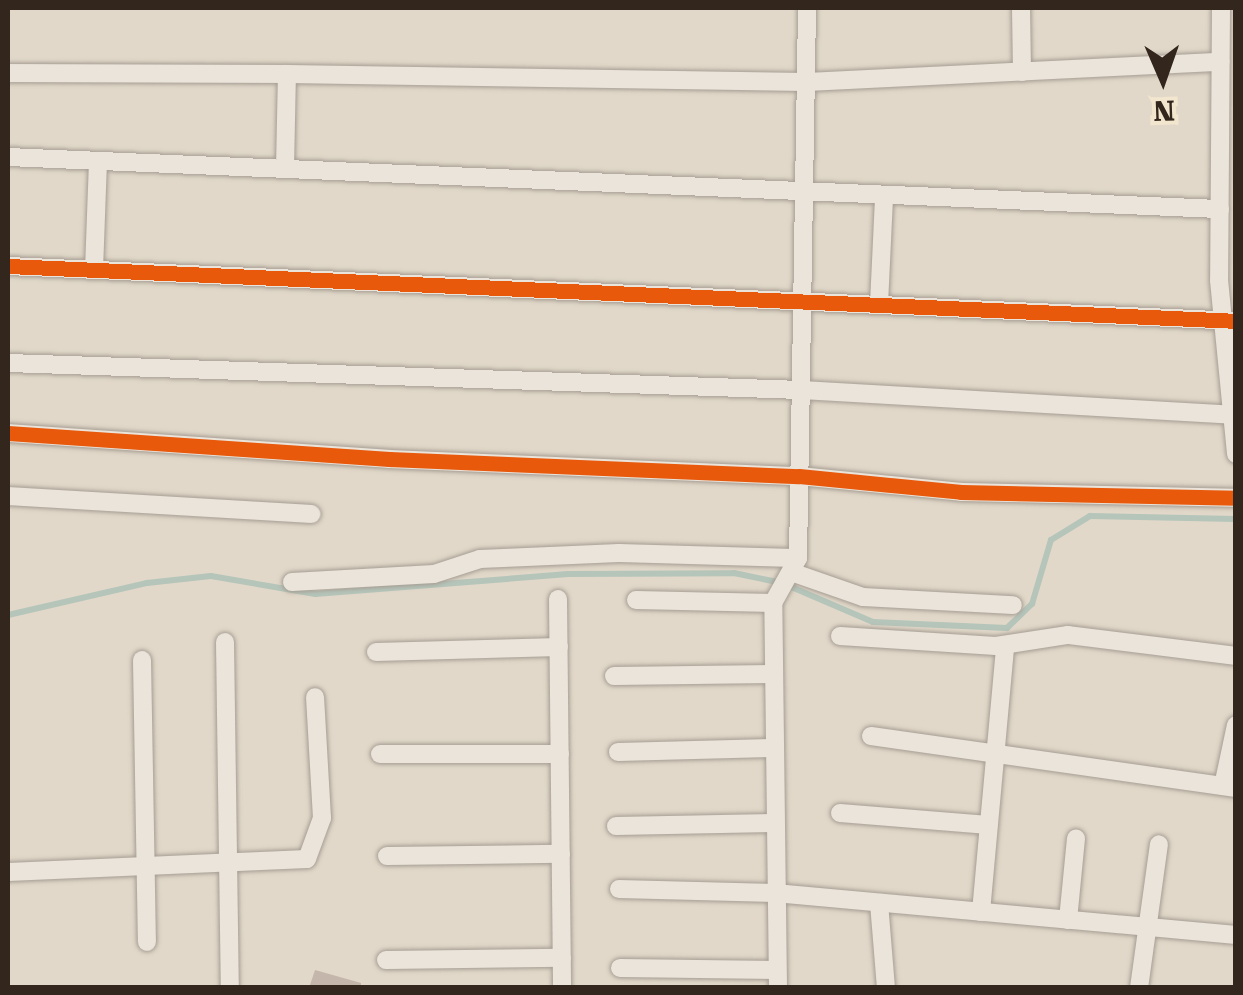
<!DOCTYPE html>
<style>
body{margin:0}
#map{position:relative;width:1243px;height:995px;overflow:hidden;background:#e1d8c9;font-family:"Roboto Serif",serif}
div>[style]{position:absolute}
.stream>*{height:6px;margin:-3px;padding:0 3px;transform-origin:3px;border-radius:3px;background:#b5c5ba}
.building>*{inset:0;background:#c4b6aa}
.roads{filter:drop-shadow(0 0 2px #a69d93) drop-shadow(0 0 2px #a69d93)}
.street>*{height:18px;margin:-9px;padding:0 9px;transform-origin:9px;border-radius:9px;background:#eae4db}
.cycleway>*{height:15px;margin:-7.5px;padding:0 7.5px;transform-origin:7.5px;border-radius:7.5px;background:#e8590c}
span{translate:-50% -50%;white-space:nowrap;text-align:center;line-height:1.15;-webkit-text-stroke:9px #f3e6ce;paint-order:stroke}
.frame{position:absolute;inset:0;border:10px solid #33261c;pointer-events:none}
.north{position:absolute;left:1113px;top:30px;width:100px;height:100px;-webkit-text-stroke:8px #f3e6ce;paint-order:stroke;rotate:178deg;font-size:28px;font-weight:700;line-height:40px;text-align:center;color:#33261c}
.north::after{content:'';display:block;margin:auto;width:35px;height:45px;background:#33261c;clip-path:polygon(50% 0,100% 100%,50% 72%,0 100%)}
</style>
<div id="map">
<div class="stream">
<div style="left:8px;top:615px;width:143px;rotate:-13deg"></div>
<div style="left:147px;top:583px;width:64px;rotate:-6.2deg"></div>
<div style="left:211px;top:576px;width:106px;rotate:9.8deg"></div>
<div style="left:315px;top:594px;width:254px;rotate:-4.5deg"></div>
<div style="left:568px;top:574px;width:166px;rotate:-0.3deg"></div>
<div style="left:734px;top:573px;width:49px;rotate:11.8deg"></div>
<div style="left:782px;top:583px;width:99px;rotate:23.2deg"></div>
<div style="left:873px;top:622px;width:134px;rotate:2.6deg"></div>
<div style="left:1007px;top:628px;width:35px;rotate:-44deg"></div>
<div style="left:1032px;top:604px;width:67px;rotate:-73.5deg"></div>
<div style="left:1051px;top:540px;width:46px;rotate:-31.6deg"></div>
<div style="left:1090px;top:516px;width:146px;rotate:1.2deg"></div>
</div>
<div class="building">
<div style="clip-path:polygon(315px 970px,361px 983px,361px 988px,309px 988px)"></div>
</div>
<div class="roads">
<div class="street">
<div style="left:1021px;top:8px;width:64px;rotate:89.1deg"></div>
<div style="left:1221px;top:8px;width:272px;rotate:90.4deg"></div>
<div style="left:1219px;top:280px;width:175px;rotate:84.4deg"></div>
<div style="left:8px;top:73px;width:279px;rotate:0.2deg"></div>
<div style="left:8px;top:157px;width:1213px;rotate:2.46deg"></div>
<div style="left:285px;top:168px;width:94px;rotate:-88.8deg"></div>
<div style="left:287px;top:74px;width:520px;rotate:0.88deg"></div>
<div style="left:807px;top:82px;width:414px;rotate:-2.8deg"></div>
<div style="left:8px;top:266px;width:1229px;rotate:2.56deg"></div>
<div style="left:94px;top:270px;width:109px;rotate:-87.9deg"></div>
<div style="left:879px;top:304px;width:107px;rotate:-87.3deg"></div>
<div style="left:8px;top:363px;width:794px;rotate:1.95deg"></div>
<div style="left:802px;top:390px;width:431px;rotate:3.3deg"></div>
<div style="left:8px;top:433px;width:382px;rotate:3.9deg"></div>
<div style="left:389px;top:459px;width:410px;rotate:2.4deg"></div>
<div style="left:799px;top:476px;width:163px;rotate:5.6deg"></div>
<div style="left:961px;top:492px;width:275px;rotate:1.2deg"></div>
<div style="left:8px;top:496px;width:304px;rotate:3.4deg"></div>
<div style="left:794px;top:573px;width:73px;rotate:19.2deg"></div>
<div style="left:863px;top:597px;width:150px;rotate:3.1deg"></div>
<div style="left:292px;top:582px;width:142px;rotate:-3.2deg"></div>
<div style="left:434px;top:574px;width:48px;rotate:-18.1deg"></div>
<div style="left:480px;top:559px;width:139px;rotate:-2.5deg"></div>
<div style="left:619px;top:553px;width:179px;rotate:1.6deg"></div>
<div style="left:558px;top:599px;width:389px;rotate:89.4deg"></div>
<div style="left:636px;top:600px;width:137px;rotate:1.3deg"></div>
<div style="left:840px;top:636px;width:156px;rotate:3.7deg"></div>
<div style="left:996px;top:646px;width:73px;rotate:-8.7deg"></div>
<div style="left:1068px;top:635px;width:169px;rotate:7.1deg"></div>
<div style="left:225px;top:642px;width:346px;rotate:89.2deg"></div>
<div style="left:376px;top:652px;width:183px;rotate:-1.6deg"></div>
<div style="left:142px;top:660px;width:282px;rotate:89deg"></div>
<div style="left:614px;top:676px;width:158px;rotate:-0.7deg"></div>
<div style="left:871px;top:736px;width:369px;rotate:8.1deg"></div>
<div style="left:618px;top:752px;width:153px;rotate:-1.5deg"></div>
<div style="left:380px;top:754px;width:180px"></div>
<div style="left:1223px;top:786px;width:62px;rotate:-78deg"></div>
<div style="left:840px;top:813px;width:149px;rotate:4.6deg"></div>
<div style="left:616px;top:826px;width:157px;rotate:-1.1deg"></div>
<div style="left:387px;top:856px;width:174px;rotate:-0.7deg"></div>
<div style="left:8px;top:872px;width:299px;rotate:-2.5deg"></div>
<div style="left:307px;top:859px;width:44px;rotate:-69.9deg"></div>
<div style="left:322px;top:818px;width:121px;rotate:-93.3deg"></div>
<div style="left:619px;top:889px;width:156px;rotate:1.5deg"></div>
<div style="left:775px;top:893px;width:463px;rotate:5.2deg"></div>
<div style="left:879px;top:903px;width:85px;rotate:85.3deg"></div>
<div style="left:981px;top:912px;width:267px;rotate:-84.8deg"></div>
<div style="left:1068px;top:920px;width:82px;rotate:-84.4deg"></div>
<div style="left:386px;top:960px;width:176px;rotate:-0.7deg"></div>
<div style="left:620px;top:968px;width:157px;rotate:0.7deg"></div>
<div style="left:778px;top:988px;width:385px;rotate:-90.7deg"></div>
<div style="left:773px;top:603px;width:51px;rotate:-60.9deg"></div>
<div style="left:798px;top:558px;width:550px;rotate:-89.06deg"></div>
<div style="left:1139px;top:988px;width:145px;rotate:-82.1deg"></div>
</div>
</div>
<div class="cycleway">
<div style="left:8px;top:266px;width:1229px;rotate:2.56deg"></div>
<div style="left:8px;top:433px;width:382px;rotate:3.9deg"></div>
<div style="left:389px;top:459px;width:410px;rotate:2.4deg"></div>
<div style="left:799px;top:476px;width:163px;rotate:5.6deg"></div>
<div style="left:961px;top:492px;width:275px;rotate:1.2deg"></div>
</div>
<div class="frame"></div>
<div class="north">N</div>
</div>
